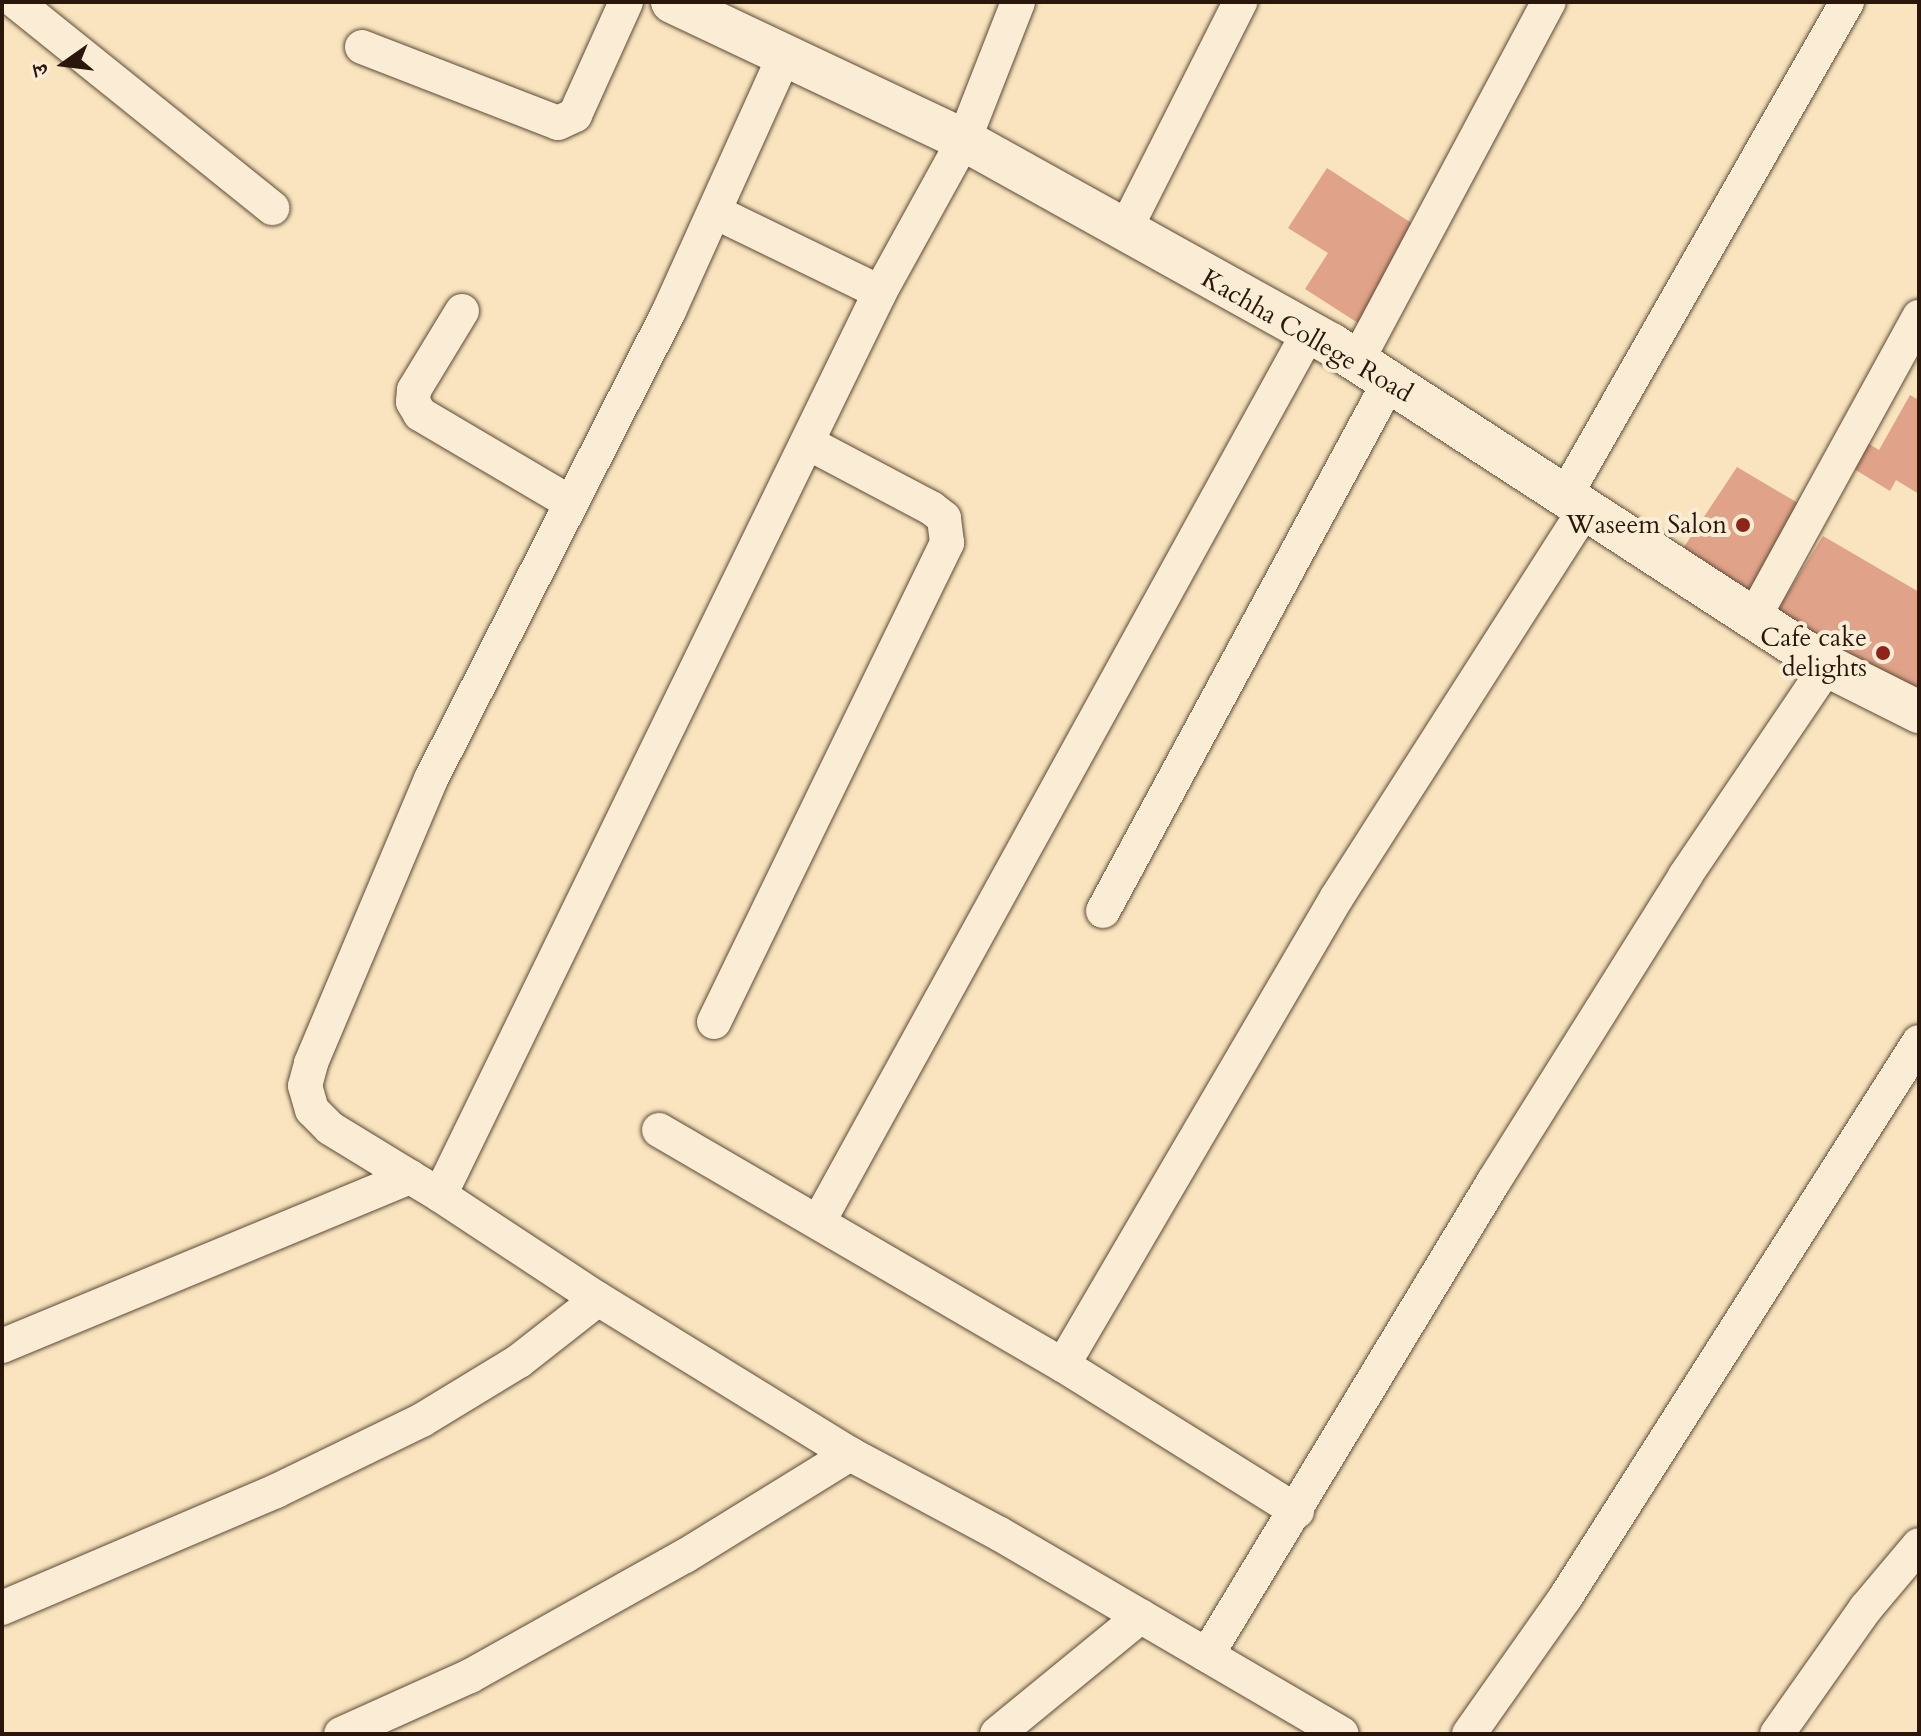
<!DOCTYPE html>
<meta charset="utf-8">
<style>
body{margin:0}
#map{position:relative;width:1921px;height:1736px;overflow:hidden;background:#f9e4bf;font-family:Cardo,"Noto Serif Devanagari",serif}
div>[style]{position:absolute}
.building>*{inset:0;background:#e0a289}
.roads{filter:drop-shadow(0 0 2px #5e4a37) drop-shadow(0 0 2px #5e4a37)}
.minor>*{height:34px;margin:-17px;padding:0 17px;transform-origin:17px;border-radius:17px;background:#fbedd5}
.tertiary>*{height:42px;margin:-21px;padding:0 21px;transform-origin:21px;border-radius:21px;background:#fbedd5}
.dots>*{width:22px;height:22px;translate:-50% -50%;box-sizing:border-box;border:4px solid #fbedd5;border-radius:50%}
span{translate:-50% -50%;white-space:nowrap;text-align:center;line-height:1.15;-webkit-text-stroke:8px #fbedd5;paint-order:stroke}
.street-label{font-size:26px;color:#2a160a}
.poi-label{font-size:26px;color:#2a160a}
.right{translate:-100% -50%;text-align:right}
.frame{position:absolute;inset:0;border:4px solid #2a160a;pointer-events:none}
.north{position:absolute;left:24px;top:24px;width:80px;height:80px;-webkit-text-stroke:6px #fbedd5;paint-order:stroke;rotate:256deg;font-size:22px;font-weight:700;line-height:32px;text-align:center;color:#2a160a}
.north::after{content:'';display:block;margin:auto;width:28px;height:36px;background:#2a160a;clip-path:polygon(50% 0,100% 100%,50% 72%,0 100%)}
</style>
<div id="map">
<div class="building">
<div style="clip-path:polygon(1327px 168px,1419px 228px,1358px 323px,1305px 289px,1328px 253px,1288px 228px)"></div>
<div style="clip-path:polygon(1910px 395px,1919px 400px,1919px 494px,1896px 480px,1890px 491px,1841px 461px,1856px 436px,1879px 450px)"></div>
<div style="clip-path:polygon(1737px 467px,1798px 503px,1752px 594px,1684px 547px)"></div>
<div style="clip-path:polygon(1823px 536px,1919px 592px,1919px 694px,1776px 612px)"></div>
</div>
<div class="roads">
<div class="minor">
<div style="left:16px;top:2px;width:329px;rotate:38.8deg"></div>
<div style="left:362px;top:47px;width:210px;rotate:21.2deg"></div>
<div style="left:558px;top:123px;width:19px;rotate:-25deg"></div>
<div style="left:575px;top:115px;width:124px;rotate:-65.7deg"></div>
<div style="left:717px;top:213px;width:181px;rotate:25.9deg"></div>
<div style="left:1124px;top:232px;width:258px;rotate:-63.2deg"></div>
<div style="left:462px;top:311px;width:92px;rotate:121.3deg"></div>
<div style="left:414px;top:390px;width:12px;rotate:95deg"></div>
<div style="left:413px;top:402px;width:14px;rotate:60deg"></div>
<div style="left:420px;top:414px;width:175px;rotate:30.5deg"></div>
<div style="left:1357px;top:361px;width:407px;rotate:-61.9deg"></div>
<div style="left:1565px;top:496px;width:569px;rotate:-60.28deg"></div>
<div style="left:1753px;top:619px;width:345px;rotate:-61.2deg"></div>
<div style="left:1103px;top:911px;width:601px;rotate:-61.6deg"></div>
<div style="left:714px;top:1022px;width:533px;rotate:-64.06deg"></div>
<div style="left:947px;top:543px;width:25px;rotate:-97deg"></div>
<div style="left:944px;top:518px;width:16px;rotate:-142deg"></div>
<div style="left:931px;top:508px;width:139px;rotate:-152.1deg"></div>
<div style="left:659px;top:1130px;width:467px;rotate:30.2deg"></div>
<div style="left:1063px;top:1365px;width:276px;rotate:32deg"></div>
<div style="left:410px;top:1177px;width:94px;rotate:-148.5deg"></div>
<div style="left:330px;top:1128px;width:25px;rotate:-135deg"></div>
<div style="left:312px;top:1110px;width:25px;rotate:-106deg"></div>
<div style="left:305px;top:1086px;width:24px;rotate:-75deg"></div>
<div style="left:311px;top:1063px;width:308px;rotate:-67.1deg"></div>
<div style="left:431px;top:779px;width:525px;rotate:-63.04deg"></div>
<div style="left:669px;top:311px;width:284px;rotate:-65.7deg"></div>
<div style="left:440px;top:1195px;width:189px;rotate:33.4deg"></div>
<div style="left:598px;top:1299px;width:296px;rotate:31.6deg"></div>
<div style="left:850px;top:1454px;width:168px;rotate:28.1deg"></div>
<div style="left:998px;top:1533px;width:398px;rotate:30.3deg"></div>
<div style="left:819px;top:1221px;width:1015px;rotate:-61.14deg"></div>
<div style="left:2px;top:1346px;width:442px;rotate:-22.5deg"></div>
<div style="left:410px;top:1177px;width:35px;rotate:31deg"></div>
<div style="left:440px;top:1195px;width:1004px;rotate:-64.02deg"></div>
<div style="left:880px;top:292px;width:174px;rotate:-61.1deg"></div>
<div style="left:964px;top:140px;width:148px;rotate:-68.6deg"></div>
<div style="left:1063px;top:1365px;width:542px;rotate:-59.65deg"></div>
<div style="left:1337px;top:897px;width:460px;rotate:-57.4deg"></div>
<div style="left:2px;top:1608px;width:298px;rotate:-23.1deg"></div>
<div style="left:276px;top:1491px;width:162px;rotate:-25.9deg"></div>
<div style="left:422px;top:1420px;width:114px;rotate:-31.3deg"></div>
<div style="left:519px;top:1361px;width:100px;rotate:-38.1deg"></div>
<div style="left:1207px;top:1655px;width:554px;rotate:-58.81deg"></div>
<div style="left:1494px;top:1181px;width:360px;rotate:-57.9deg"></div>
<div style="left:1685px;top:876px;width:254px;rotate:-55.9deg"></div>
<div style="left:341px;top:1734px;width:141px;rotate:-24.2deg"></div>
<div style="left:470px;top:1676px;width:246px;rotate:-29.2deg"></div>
<div style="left:685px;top:1556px;width:194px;rotate:-31.7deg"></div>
<div style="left:997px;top:1734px;width:186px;rotate:-39.3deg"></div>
<div style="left:1469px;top:1734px;width:166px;rotate:-54.8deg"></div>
<div style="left:1565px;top:1598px;width:659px;rotate:-57.52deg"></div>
<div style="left:1777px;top:1734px;width:154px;rotate:-54.8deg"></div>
<div style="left:1866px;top:1608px;width:82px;rotate:-49.9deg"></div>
</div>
<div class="tertiary">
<div style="left:672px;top:2px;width:323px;rotate:25.3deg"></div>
<div style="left:964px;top:140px;width:420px;rotate:29.1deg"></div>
<div style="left:1331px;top:344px;width:591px;rotate:32.99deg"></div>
<div style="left:1827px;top:666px;width:103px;rotate:26.6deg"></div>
</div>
</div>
<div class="dots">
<div style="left:1743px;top:525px;background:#8f2418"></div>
<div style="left:1883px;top:653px;background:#8f2418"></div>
</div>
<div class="street-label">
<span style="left:1307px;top:336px;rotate:30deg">Kachha College Road</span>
</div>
<div class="poi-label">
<span class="right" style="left:1727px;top:525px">Waseem Salon</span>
<span class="right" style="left:1867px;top:653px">Cafe cake<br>delights</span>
</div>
<div class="frame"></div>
<div class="north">उ</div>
</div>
